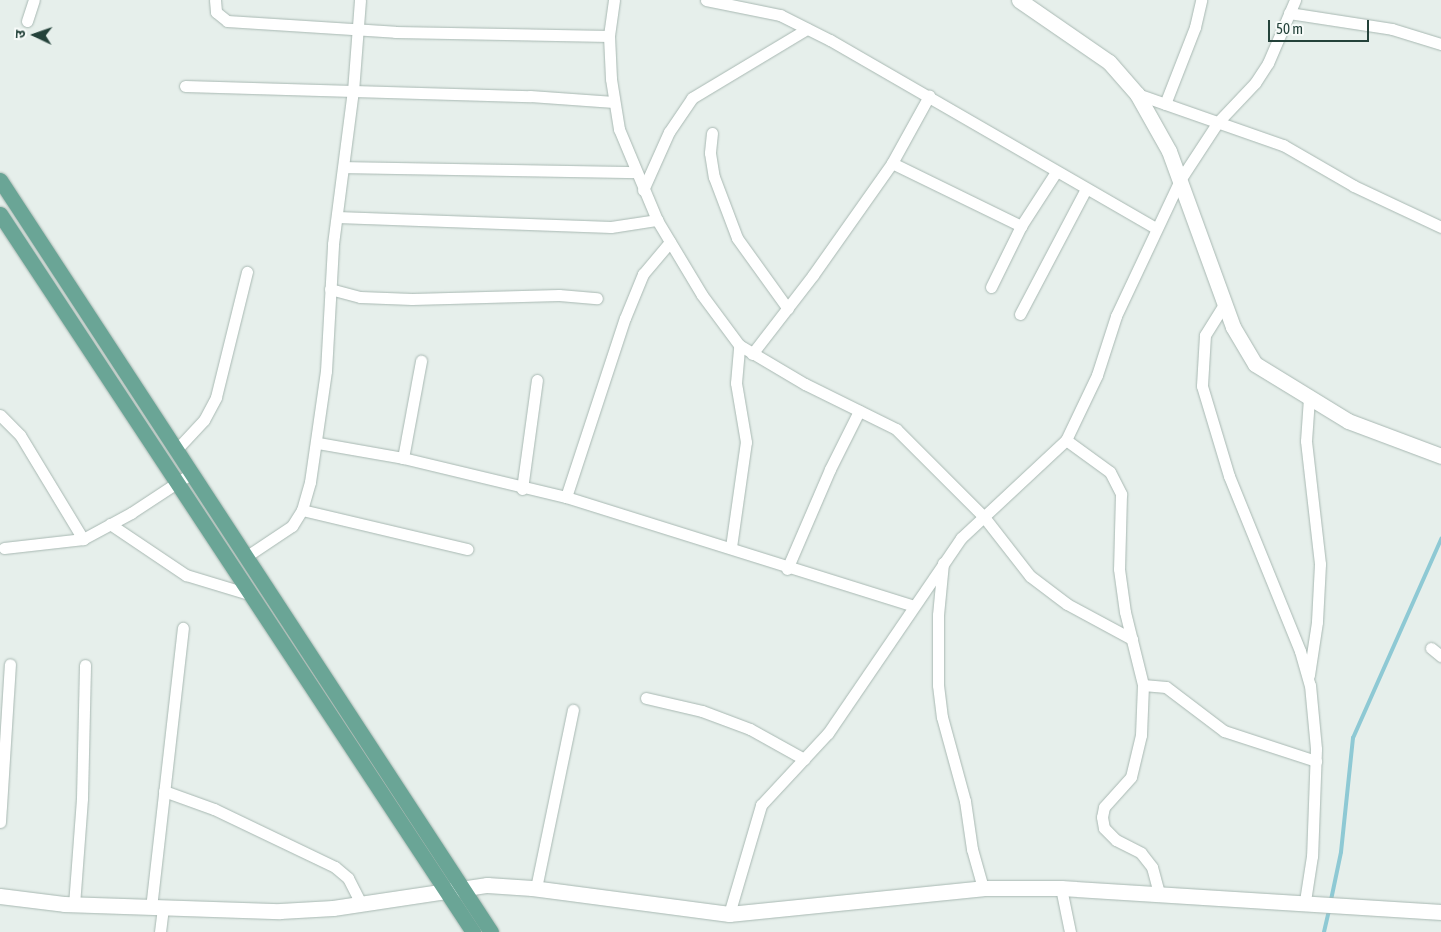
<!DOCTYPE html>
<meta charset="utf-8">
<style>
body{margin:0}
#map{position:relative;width:1441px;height:932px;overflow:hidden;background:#e6efeb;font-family:"Asap Condensed","Noto Sans Devanagari",sans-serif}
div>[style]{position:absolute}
.stream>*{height:4px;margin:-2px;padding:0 2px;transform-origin:2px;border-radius:2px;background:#8ec9d4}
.roads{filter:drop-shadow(0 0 1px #a8b8b2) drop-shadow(0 0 1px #a8b8b2)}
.street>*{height:11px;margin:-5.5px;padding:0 5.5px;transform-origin:5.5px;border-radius:5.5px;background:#fff}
.secondary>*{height:15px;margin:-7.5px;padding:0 7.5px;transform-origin:7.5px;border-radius:7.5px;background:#fff}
.primary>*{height:15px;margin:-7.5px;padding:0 7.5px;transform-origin:7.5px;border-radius:7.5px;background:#6aa596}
span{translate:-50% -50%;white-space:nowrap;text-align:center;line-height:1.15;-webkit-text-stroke:4.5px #f7fbf9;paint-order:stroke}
.north{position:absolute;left:10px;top:10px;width:50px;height:50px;-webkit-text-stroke:4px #f7fbf9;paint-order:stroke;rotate:273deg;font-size:14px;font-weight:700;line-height:20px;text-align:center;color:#24423a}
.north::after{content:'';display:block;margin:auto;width:18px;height:22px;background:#24423a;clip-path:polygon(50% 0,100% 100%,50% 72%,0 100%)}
.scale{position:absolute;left:1268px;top:20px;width:101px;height:22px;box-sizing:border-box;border:2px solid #24423a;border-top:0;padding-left:6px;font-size:15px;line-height:18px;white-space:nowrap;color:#24423a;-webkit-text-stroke:4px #f7fbf9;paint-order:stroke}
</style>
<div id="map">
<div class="stream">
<div style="left:1331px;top:900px;width:49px;rotate:-78.2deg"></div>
<div style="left:1341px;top:852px;width:115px;rotate:-84deg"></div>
<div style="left:1353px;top:738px;width:218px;rotate:-66.1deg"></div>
<div style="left:1324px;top:932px;width:26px;rotate:-77deg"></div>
</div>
<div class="roads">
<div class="street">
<div style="left:215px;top:0;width:12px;rotate:85deg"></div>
<div style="left:216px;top:12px;width:14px;rotate:39deg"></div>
<div style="left:227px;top:21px;width:168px;rotate:3.7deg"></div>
<div style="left:395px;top:32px;width:214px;rotate:1.1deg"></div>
<div style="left:614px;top:0;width:36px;rotate:98deg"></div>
<div style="left:609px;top:36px;width:43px;rotate:87.3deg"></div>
<div style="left:611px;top:79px;width:51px;rotate:80.9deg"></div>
<div style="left:619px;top:129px;width:99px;rotate:67.3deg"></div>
<div style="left:657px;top:220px;width:87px;rotate:59deg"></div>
<div style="left:702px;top:295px;width:62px;rotate:53.5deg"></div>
<div style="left:739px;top:345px;width:77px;rotate:30.6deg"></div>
<div style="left:805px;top:384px;width:102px;rotate:26.3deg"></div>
<div style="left:896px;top:429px;width:124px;rotate:45deg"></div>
<div style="left:984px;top:517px;width:75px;rotate:52.1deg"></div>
<div style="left:1030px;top:576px;width:46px;rotate:37.1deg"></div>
<div style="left:1067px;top:604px;width:74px;rotate:28.3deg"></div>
<div style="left:706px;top:0;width:76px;rotate:11.5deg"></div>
<div style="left:780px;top:15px;width:56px;rotate:26.6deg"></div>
<div style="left:830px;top:40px;width:375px;rotate:30deg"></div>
<div style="left:1289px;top:13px;width:104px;rotate:8.8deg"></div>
<div style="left:1392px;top:29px;width:51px;rotate:17deg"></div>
<div style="left:27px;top:21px;width:22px;rotate:-72deg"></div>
<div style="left:185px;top:86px;width:345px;rotate:1.7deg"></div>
<div style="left:530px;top:96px;width:84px;rotate:4.1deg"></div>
<div style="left:1137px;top:94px;width:155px;rotate:19.3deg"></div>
<div style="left:1283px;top:145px;width:82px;rotate:30deg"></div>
<div style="left:1354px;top:186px;width:96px;rotate:25.2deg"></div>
<div style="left:1165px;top:104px;width:83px;rotate:-68.7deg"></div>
<div style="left:1195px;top:27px;width:28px;rotate:-77deg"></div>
<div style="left:712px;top:133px;width:20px;rotate:96deg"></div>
<div style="left:710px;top:153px;width:24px;rotate:81deg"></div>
<div style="left:714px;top:177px;width:65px;rotate:69.3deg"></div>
<div style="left:737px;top:238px;width:87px;rotate:54.3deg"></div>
<div style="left:892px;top:163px;width:144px;rotate:26deg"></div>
<div style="left:344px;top:167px;width:291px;rotate:1deg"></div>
<div style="left:643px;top:190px;width:64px;rotate:-65.9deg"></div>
<div style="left:669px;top:132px;width:41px;rotate:-55.9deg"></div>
<div style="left:692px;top:98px;width:134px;rotate:-31deg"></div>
<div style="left:337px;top:217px;width:274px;rotate:2.1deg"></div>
<div style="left:611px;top:227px;width:47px;rotate:-8.7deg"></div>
<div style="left:991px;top:287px;width:68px;rotate:-63.8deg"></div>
<div style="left:1021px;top:226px;width:64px;rotate:-57.1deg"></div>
<div style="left:330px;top:289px;width:31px;rotate:15deg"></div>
<div style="left:360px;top:297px;width:52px;rotate:2.2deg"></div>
<div style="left:412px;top:299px;width:147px;rotate:-1.6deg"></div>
<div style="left:559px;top:295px;width:38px;rotate:5deg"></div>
<div style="left:1225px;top:303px;width:38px;rotate:122deg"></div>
<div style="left:1205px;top:335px;width:51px;rotate:93.4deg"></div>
<div style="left:1202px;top:386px;width:94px;rotate:73.3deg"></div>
<div style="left:1229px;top:476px;width:189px;rotate:67.9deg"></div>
<div style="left:1300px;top:651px;width:35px;rotate:74deg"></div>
<div style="left:1310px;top:685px;width:64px;rotate:84.6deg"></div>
<div style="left:1316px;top:749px;width:107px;rotate:92.1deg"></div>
<div style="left:1312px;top:856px;width:46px;rotate:98.8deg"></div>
<div style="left:1020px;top:314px;width:141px;rotate:-62.2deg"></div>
<div style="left:752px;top:354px;width:100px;rotate:-52.3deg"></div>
<div style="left:813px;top:275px;width:137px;rotate:-54.8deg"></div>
<div style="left:892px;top:163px;width:77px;rotate:-61.1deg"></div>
<div style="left:1309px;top:398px;width:43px;rotate:94deg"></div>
<div style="left:1306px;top:441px;width:124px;rotate:83.5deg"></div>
<div style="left:1320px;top:564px;width:58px;rotate:93deg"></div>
<div style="left:1317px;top:622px;width:54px;rotate:98.6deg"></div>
<div style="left:0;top:415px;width:28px;rotate:45deg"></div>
<div style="left:20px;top:435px;width:122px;rotate:58.8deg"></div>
<div style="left:1066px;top:440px;width:54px;rotate:36deg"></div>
<div style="left:1110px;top:472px;width:25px;rotate:63deg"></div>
<div style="left:1121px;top:494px;width:75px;rotate:91.5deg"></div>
<div style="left:1119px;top:569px;width:43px;rotate:82.1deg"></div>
<div style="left:1125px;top:612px;width:75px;rotate:76.1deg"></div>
<div style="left:1143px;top:685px;width:50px;rotate:92.3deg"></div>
<div style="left:1141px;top:735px;width:43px;rotate:103.4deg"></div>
<div style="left:1131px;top:777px;width:40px;rotate:132deg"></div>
<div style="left:1104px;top:807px;width:10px;rotate:101deg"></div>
<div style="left:1102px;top:817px;width:11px;rotate:80deg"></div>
<div style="left:1104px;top:828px;width:17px;rotate:45deg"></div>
<div style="left:1116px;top:840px;width:28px;rotate:27deg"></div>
<div style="left:1141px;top:853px;width:18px;rotate:52deg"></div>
<div style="left:1152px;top:867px;width:28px;rotate:75deg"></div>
<div style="left:318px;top:443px;width:86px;rotate:10deg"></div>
<div style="left:403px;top:458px;width:168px;rotate:13.5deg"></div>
<div style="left:566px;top:497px;width:364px;rotate:17.4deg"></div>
<div style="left:176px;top:450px;width:41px;rotate:-47deg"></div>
<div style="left:204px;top:420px;width:26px;rotate:-62deg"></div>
<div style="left:216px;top:397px;width:129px;rotate:-76.1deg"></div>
<div style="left:403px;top:458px;width:99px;rotate:-79.5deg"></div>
<div style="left:522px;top:489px;width:110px;rotate:-82.2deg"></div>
<div style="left:566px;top:497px;width:188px;rotate:-71.8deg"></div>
<div style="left:625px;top:318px;width:48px;rotate:-67.8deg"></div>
<div style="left:643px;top:274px;width:42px;rotate:-49.8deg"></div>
<div style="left:302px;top:510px;width:170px;rotate:13.3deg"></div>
<div style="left:110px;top:524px;width:92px;rotate:33.9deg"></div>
<div style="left:186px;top:575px;width:69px;rotate:16.9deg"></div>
<div style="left:731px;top:547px;width:106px;rotate:-81.9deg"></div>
<div style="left:746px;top:442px;width:60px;rotate:-99.6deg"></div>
<div style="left:736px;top:383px;width:38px;rotate:-85deg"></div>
<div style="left:4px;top:548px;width:80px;rotate:-6.5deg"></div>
<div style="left:83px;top:539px;width:55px;rotate:-28.4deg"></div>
<div style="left:131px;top:513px;width:73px;rotate:-33.3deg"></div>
<div style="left:247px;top:556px;width:54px;rotate:-33.7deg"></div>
<div style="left:292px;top:526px;width:19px;rotate:-58deg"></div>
<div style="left:302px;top:510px;width:29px;rotate:-74deg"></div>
<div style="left:310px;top:482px;width:112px;rotate:-81.8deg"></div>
<div style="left:326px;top:371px;width:127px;rotate:-86.8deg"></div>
<div style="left:333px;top:244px;width:154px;rotate:-82.6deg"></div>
<div style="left:353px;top:91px;width:91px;rotate:-85.6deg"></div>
<div style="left:943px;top:563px;width:52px;rotate:95.5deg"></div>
<div style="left:938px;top:615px;width:70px;rotate:90deg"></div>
<div style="left:938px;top:685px;width:32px;rotate:83deg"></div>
<div style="left:942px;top:717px;width:87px;rotate:74.7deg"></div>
<div style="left:965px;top:801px;width:49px;rotate:81.7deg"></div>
<div style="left:972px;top:849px;width:41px;rotate:74.2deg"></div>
<div style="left:787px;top:569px;width:109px;rotate:-66.7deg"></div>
<div style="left:830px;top:469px;width:65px;rotate:-63.4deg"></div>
<div style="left:1431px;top:648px;width:13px;rotate:39deg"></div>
<div style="left:1143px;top:685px;width:23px;rotate:5deg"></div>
<div style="left:1166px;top:687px;width:73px;rotate:37.2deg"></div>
<div style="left:1224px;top:731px;width:97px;rotate:18.1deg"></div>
<div style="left:646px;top:698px;width:57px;rotate:13.1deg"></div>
<div style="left:702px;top:711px;width:51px;rotate:20.6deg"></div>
<div style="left:750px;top:729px;width:62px;rotate:29.1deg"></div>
<div style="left:164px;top:791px;width:53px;rotate:19.8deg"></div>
<div style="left:214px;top:809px;width:134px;rotate:25.6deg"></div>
<div style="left:335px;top:867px;width:17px;rotate:40deg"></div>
<div style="left:348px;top:878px;width:28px;rotate:63deg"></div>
<div style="left:0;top:822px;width:158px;rotate:-86.4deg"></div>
<div style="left:536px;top:888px;width:182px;rotate:-78.3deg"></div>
<div style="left:1061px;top:888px;width:45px;rotate:78.4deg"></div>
<div style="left:74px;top:905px;width:107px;rotate:-85.7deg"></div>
<div style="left:82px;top:798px;width:133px;rotate:-88.7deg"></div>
<div style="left:151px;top:908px;width:282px;rotate:-83.5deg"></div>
<div style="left:729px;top:914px;width:114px;rotate:-73.6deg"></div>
<div style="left:761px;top:805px;width:98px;rotate:-47.1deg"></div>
<div style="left:828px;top:733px;width:236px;rotate:-55.7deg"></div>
<div style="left:961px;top:538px;width:144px;rotate:-43deg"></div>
<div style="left:1066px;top:440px;width:72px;rotate:-64.5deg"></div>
<div style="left:1097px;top:375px;width:62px;rotate:-72.1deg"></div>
<div style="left:1116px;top:316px;width:150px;rotate:-64.8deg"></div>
<div style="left:1180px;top:180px;width:69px;rotate:-56.8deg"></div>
<div style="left:1218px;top:122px;width:54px;rotate:-46.5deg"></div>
<div style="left:1255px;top:83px;width:24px;rotate:-57deg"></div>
<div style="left:1268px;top:63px;width:69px;rotate:-66.8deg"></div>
<div style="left:160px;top:932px;width:24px;rotate:-83deg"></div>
</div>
<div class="secondary">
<div style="left:1019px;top:0;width:109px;rotate:34.6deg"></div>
<div style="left:1109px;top:62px;width:43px;rotate:48.8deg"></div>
<div style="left:1137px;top:94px;width:65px;rotate:60.7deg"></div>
<div style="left:1169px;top:151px;width:187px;rotate:70deg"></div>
<div style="left:1233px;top:327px;width:43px;rotate:59.3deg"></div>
<div style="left:1255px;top:364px;width:109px;rotate:31.5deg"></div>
<div style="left:1348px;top:421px;width:99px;rotate:20.6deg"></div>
<div style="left:0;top:896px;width:64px;rotate:7.1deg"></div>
<div style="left:64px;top:904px;width:216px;rotate:1.9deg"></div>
<div style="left:280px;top:911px;width:53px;rotate:-3.2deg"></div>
<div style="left:333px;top:908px;width:156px;rotate:-8.5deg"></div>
<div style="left:487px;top:885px;width:45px;rotate:3.8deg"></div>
<div style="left:532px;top:888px;width:199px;rotate:7.5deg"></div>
<div style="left:729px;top:914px;width:255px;rotate:-5.8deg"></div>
<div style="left:983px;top:888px;width:78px"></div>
<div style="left:1061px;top:888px;width:381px;rotate:3.6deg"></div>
</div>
<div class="primary">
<div style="left:0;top:180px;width:898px;rotate:56.86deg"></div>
<div style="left:0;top:214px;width:860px;rotate:56.62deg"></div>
</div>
</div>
<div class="north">उ</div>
<div class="scale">50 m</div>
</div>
